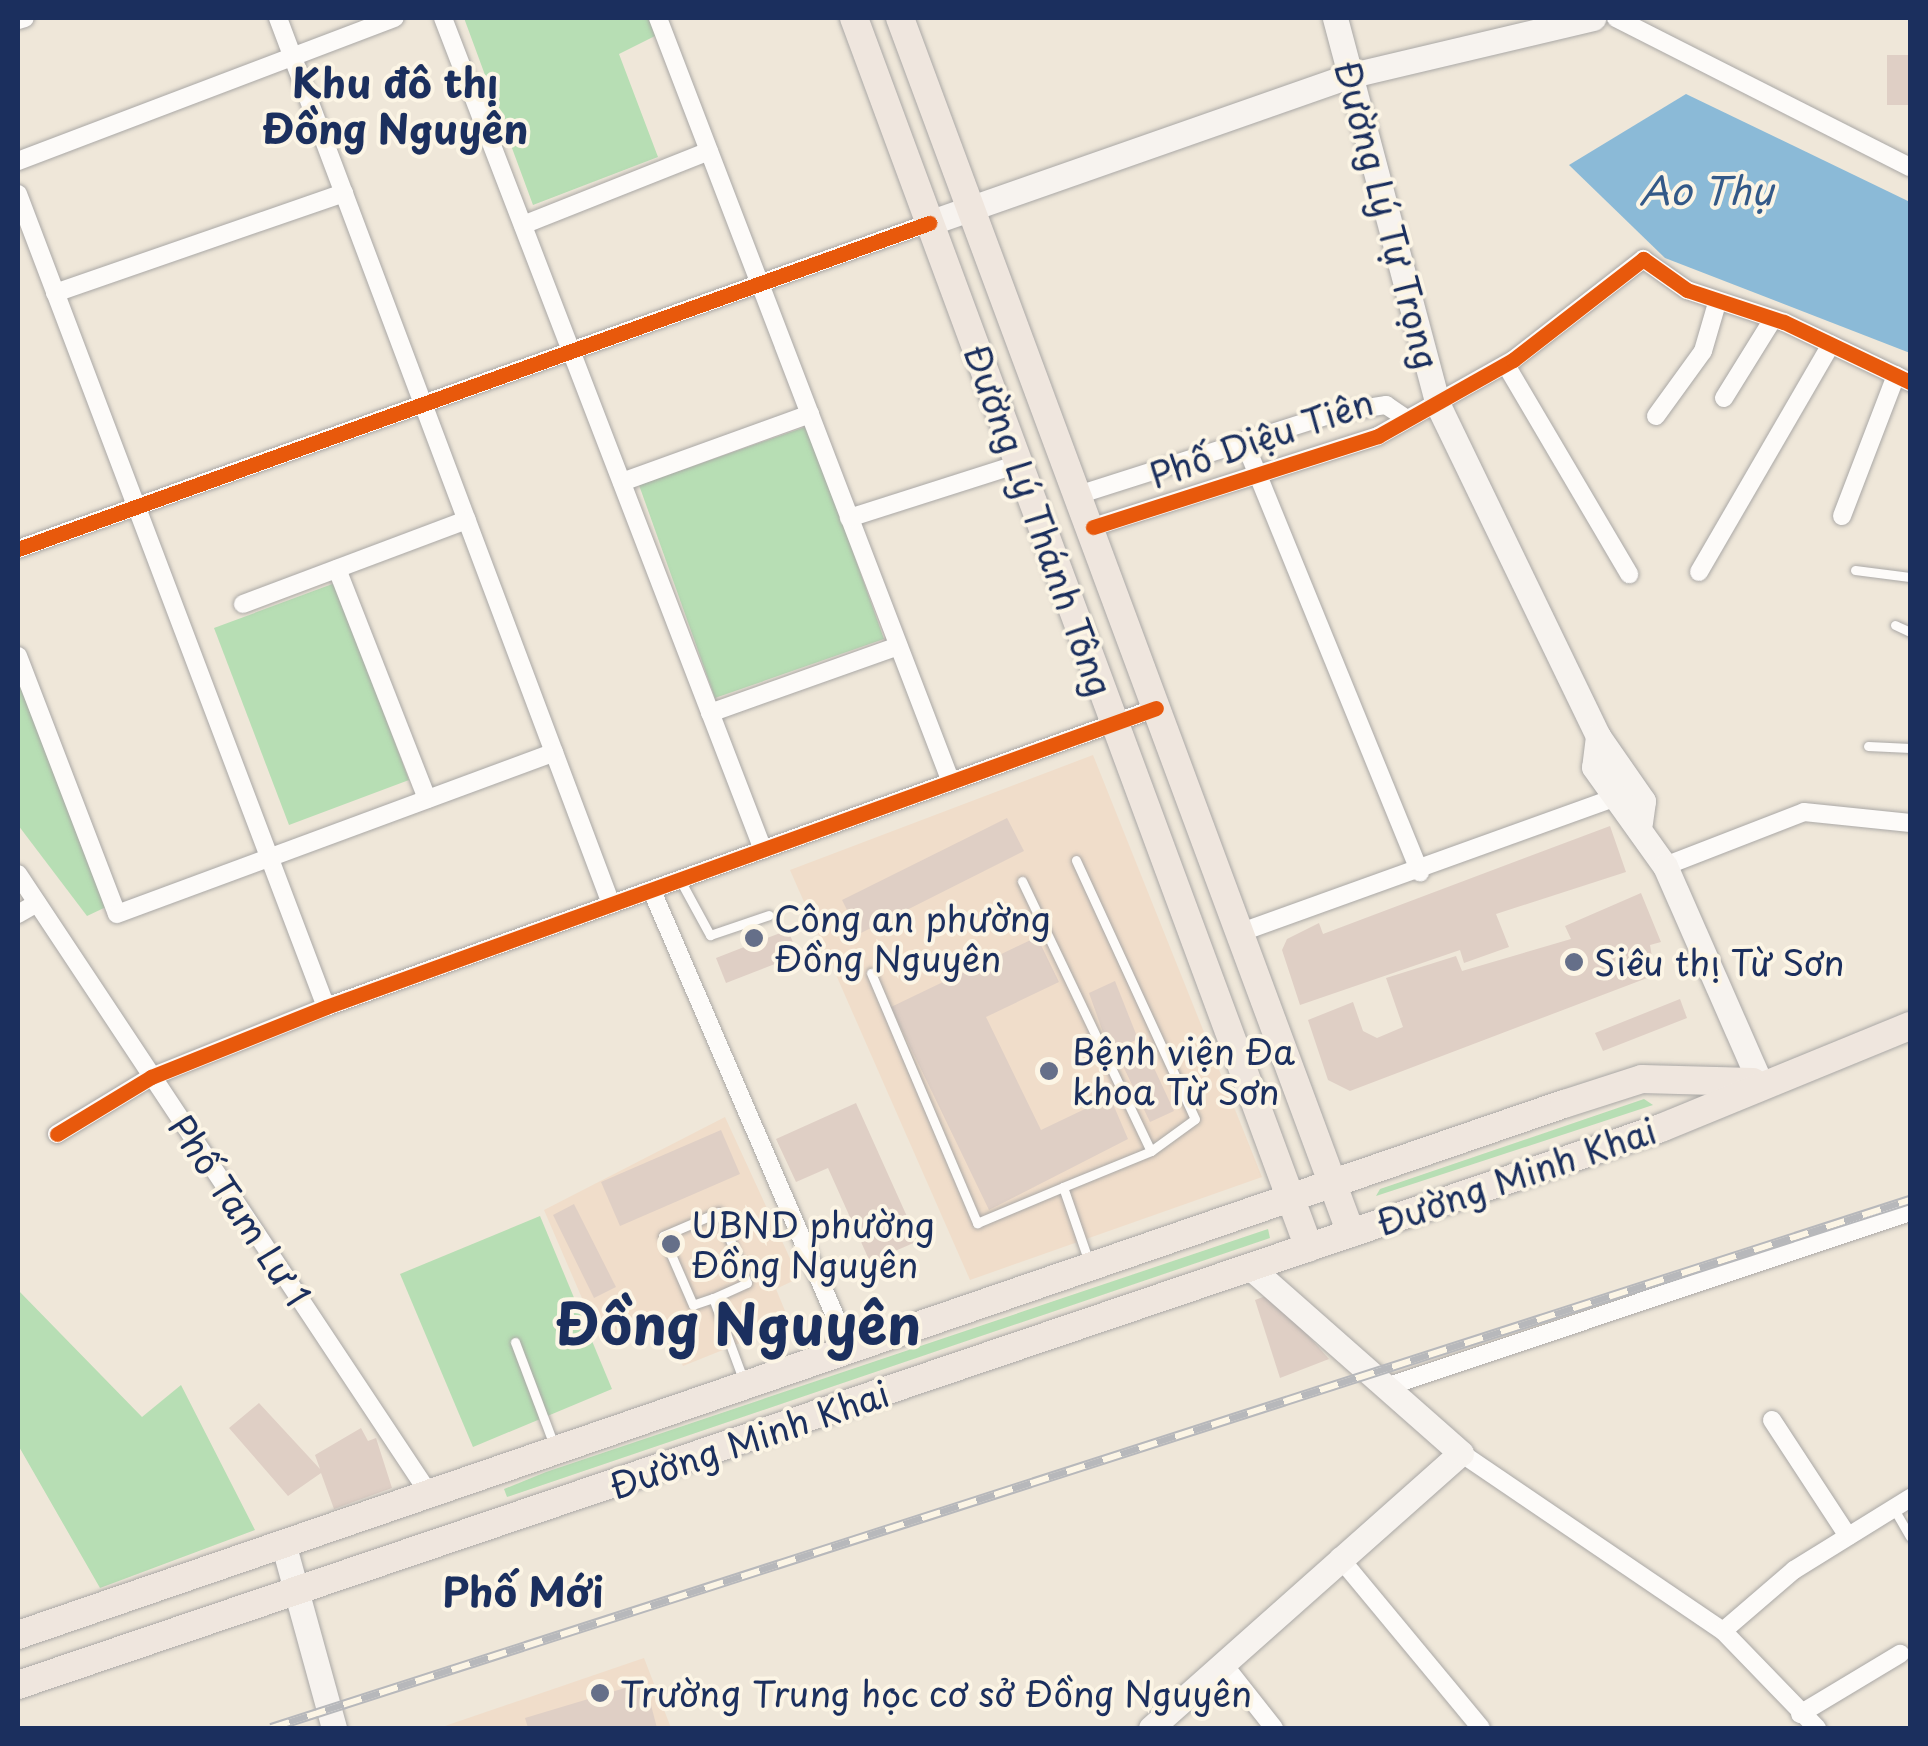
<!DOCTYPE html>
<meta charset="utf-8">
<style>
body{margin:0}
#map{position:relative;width:1928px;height:1746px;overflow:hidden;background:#efe7d9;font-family:"Playpen Sans",sans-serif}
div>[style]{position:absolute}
.built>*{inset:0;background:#f0ddca}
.green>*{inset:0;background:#b7deb4}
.water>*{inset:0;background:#8bbad7}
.building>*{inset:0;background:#dfcfc5}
.roads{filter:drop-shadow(0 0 2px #aaa8a6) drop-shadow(0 0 2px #aaa8a6)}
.lane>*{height:9px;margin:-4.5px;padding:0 4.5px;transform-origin:4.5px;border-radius:4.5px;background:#fdfbf9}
.street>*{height:18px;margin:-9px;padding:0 9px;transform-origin:9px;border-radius:9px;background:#fdfbf9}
.secondary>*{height:25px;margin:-12.5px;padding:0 12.5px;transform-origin:12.5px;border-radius:12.5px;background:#f7f3ef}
.primary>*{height:28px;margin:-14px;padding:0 14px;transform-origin:14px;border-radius:14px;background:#efe6de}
.rail>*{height:10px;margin-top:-5px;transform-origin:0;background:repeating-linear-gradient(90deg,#fcf5e5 0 19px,#b7b8bb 0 38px);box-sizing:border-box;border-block:2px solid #b7b8bb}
.cycleway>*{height:15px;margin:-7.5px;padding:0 7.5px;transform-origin:7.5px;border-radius:7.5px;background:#e8590c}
.dots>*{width:28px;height:28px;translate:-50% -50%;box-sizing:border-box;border:5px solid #fcf5e5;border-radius:50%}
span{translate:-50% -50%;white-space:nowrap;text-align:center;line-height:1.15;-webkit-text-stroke:8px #fcf5e5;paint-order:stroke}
.street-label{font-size:35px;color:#1b2f5e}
.poi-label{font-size:35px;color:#1b2f5e}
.left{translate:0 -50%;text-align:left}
.water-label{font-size:38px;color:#335988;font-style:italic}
.quarter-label{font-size:40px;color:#1b2f5e;font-weight:700}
.town-label{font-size:55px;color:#1b2f5e;font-weight:700}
.frame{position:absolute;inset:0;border:20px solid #1b2f5e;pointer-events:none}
</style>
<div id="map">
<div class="built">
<div style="clip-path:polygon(1093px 755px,1262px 1177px,970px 1280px,790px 870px)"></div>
<div style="clip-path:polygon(725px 1117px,799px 1278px,776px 1289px,790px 1323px,683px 1366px,658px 1315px,600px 1340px,544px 1210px)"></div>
<div style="clip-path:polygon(644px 1658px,671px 1728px,439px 1728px)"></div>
</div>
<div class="green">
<div style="clip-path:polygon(464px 18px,654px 18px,661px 33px,619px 54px,658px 157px,533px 205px)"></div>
<div style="clip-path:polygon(808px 426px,884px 639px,715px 698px,639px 485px)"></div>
<div style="clip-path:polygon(335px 583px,409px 780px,289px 825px,214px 628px)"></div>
<div style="clip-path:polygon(18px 676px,106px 907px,87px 916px,18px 825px)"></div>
<div style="clip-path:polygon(1644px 1099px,1653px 1105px,1376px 1196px,1380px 1189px)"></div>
<div style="clip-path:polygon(540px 1216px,612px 1389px,473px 1447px,400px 1274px)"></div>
<div style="clip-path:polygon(1268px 1229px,1270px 1238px,507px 1497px,504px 1489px,546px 1472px)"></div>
<div style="clip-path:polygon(18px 1290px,142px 1417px,181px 1385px,255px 1530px,100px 1588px,18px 1445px)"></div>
</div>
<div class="water">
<div style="clip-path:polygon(1686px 94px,1910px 202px,1910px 353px,1665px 258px,1569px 165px)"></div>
</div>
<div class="building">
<div style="clip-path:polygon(1887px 55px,1910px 55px,1910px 105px,1887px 105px)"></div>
<div style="clip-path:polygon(1007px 818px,1024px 851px,859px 934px,842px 900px)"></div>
<div style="clip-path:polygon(1610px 826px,1626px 872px,1496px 914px,1509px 947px,1464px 963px,1460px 950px,1300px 1005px,1282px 950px,1287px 939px,1319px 923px,1323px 934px)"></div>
<div style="clip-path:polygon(1641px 893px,1661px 942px,1650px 945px,1655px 975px,1350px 1091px,1328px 1080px,1308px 1020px,1353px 1002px,1363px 1031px,1377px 1038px,1403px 1027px,1386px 978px,1456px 956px,1462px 971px,1571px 939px,1565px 926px)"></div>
<div style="clip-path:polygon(788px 930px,798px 955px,726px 983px,716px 958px)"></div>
<div style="clip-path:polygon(1037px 937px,1059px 982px,986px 1017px,1041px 1130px,1110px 1097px,1128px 1139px,989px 1210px,891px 1007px)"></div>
<div style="clip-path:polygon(1115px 981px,1138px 1039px,1110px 1052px,1089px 993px)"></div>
<div style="clip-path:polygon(1680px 999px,1687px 1018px,1603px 1051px,1595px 1033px)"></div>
<div style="clip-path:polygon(1148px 1055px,1174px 1111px,1150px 1122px,1123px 1066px)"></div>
<div style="clip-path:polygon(856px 1103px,918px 1241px,870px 1262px,828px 1168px,796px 1182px,776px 1139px)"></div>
<div style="clip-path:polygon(721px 1130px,740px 1174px,620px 1226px,601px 1182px)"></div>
<div style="clip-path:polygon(574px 1204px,616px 1287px,594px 1298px,553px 1215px)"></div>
<div style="clip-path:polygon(1271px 1294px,1329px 1359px,1280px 1378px,1255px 1300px)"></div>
<div style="clip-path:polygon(259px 1403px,320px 1469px,315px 1455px,361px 1428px,368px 1441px,376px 1438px,392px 1488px,334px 1509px,321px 1473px,288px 1496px,229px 1428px)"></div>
<div style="clip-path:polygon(645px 1682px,657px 1728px,528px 1728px,525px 1718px)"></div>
</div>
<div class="roads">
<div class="lane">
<div style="left:1855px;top:570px;width:55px;rotate:7.3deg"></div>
<div style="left:1895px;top:625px;width:17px;rotate:25deg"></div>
<div style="left:1868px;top:746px;width:42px;rotate:2.7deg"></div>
<div style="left:680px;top:880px;width:63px;rotate:61.4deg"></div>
<div style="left:710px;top:935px;width:62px;rotate:-18.7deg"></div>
<div style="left:1022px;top:881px;width:299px;rotate:64.5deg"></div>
<div style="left:871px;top:973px;width:272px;rotate:67deg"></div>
<div style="left:977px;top:1223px;width:93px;rotate:-22.7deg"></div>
<div style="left:1063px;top:1187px;width:83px;rotate:70.9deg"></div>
<div style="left:1063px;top:1187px;width:95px;rotate:-22.2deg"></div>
<div style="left:1151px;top:1151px;width:54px;rotate:-36deg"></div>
<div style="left:1195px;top:1119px;width:285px;rotate:-114.7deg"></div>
<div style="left:713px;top:1298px;width:21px;rotate:161deg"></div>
<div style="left:693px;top:1305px;width:75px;rotate:-113.5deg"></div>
<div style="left:663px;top:1236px;width:61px;rotate:-23.2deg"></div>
<div style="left:719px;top:1212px;width:76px;rotate:68.5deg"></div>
<div style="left:747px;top:1283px;width:37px;rotate:156deg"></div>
<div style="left:713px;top:1298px;width:86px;rotate:69.7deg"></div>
<div style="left:515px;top:1342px;width:113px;rotate:69.3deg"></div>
<div style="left:1894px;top:1509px;width:32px;rotate:60deg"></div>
</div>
<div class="street">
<div style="left:278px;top:18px;width:947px;rotate:69.4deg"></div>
<div style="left:443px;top:18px;width:891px;rotate:68.96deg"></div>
<div style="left:658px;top:18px;width:818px;rotate:69.02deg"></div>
<div style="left:1616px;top:18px;width:330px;rotate:26.9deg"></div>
<div style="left:18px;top:20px;width:7px;rotate:-16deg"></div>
<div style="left:18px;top:161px;width:403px;rotate:-20.8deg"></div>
<div style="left:18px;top:194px;width:869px;rotate:69.25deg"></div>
<div style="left:523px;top:225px;width:200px;rotate:-21.7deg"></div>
<div style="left:55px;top:293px;width:306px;rotate:-19.1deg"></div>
<div style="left:1506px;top:365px;width:243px;rotate:59.5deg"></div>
<div style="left:1724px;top:398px;width:93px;rotate:-58.2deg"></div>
<div style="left:1656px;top:416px;width:80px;rotate:-54.1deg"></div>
<div style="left:1703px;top:351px;width:50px;rotate:-73.7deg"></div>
<div style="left:1244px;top:441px;width:466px;rotate:67.8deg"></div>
<div style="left:622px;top:482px;width:200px;rotate:-19.9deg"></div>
<div style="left:1081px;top:494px;width:267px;rotate:-17.7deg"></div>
<div style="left:1335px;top:413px;width:52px;rotate:-8.9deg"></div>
<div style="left:1386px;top:405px;width:23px;rotate:34deg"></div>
<div style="left:1842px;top:516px;width:151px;rotate:-69deg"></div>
<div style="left:849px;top:518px;width:177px;rotate:-17.7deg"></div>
<div style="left:1093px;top:527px;width:299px;rotate:-17.7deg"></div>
<div style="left:1378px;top:436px;width:155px;rotate:-29.4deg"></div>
<div style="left:1513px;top:360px;width:165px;rotate:-37.8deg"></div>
<div style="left:1643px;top:259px;width:54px;rotate:35.2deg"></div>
<div style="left:1687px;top:290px;width:102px;rotate:18.3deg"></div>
<div style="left:1784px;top:322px;width:140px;rotate:25.5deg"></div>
<div style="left:18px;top:549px;width:968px;rotate:-19.69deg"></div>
<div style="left:337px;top:569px;width:247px;rotate:68.6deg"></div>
<div style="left:1699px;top:572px;width:263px;rotate:-59.9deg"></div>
<div style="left:243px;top:604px;width:239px;rotate:-20.6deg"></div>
<div style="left:18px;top:656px;width:276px;rotate:69deg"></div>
<div style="left:117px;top:914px;width:466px;rotate:-20.3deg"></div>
<div style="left:710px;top:713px;width:200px;rotate:-19.6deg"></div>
<div style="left:1665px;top:866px;width:149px;rotate:-21.2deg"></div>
<div style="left:1804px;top:812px;width:107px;rotate:5.9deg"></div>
<div style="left:18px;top:874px;width:745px;rotate:56.44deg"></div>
<div style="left:652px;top:891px;width:496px;rotate:66.7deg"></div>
<div style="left:18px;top:914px;width:22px;rotate:-30deg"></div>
<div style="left:1239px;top:933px;width:395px;rotate:-19.8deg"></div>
<div style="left:57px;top:1134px;width:110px;rotate:-31.2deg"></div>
<div style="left:151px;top:1077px;width:188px;rotate:-21.8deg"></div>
<div style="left:326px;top:1007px;width:882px;rotate:-19.81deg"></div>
<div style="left:1383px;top:1388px;width:556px;rotate:-18.47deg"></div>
<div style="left:1772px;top:1420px;width:139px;rotate:56.8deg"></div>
<div style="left:1461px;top:1453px;width:317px;rotate:34.2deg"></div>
<div style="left:1723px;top:1631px;width:135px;rotate:45.9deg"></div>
<div style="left:1339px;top:1557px;width:222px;rotate:50.3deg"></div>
<div style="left:1723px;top:1631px;width:94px;rotate:-40.7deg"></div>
<div style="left:1794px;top:1570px;width:137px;rotate:-31.8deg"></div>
<div style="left:1225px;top:1666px;width:79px;rotate:51.7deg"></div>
<div style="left:1800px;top:1714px;width:117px;rotate:-31deg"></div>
</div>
<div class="secondary">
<div style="left:1335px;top:18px;width:400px;rotate:75.1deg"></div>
<div style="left:1438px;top:405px;width:368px;rotate:64.2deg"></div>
<div style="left:1598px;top:736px;width:79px;rotate:55.3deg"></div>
<div style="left:1643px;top:801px;width:22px;rotate:98deg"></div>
<div style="left:929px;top:223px;width:448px;rotate:-19.3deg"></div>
<div style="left:1352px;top:75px;width:248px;rotate:-13.3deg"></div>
<div style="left:1598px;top:736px;width:31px;rotate:97deg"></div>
<div style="left:1594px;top:767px;width:122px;rotate:54.4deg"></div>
<div style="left:1665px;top:866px;width:236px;rotate:66.3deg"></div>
<div style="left:285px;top:1550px;width:185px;rotate:74.6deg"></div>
<div style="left:1151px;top:1728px;width:414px;rotate:-41.6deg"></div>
<div style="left:1461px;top:1453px;width:280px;rotate:-138.6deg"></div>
</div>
<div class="primary">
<div style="left:854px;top:18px;width:1311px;rotate:69.7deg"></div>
<div style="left:900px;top:18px;width:1296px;rotate:69.64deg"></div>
<div style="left:18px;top:1635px;width:1635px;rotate:-18.96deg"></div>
<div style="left:1564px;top:1104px;width:82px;rotate:-17.8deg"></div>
<div style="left:1642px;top:1079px;width:111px;rotate:1.5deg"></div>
<div style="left:18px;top:1685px;width:1735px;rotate:-18.73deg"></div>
<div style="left:1661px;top:1128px;width:269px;rotate:-22.3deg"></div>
</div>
</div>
<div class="rail">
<div style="left:271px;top:1728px;width:1722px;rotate:-17.86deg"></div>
</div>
<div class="cycleway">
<div style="left:1093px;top:527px;width:299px;rotate:-17.7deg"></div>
<div style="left:1378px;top:436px;width:155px;rotate:-29.4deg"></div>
<div style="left:1513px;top:360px;width:165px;rotate:-37.8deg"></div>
<div style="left:1643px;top:259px;width:54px;rotate:35.2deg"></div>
<div style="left:1687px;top:290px;width:102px;rotate:18.3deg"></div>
<div style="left:1784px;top:322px;width:140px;rotate:25.5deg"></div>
<div style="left:18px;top:549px;width:968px;rotate:-19.69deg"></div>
<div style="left:57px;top:1134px;width:110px;rotate:-31.2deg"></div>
<div style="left:151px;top:1077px;width:188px;rotate:-21.8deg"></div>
<div style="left:326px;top:1007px;width:882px;rotate:-19.81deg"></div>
</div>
<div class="dots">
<div style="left:754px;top:938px;background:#656f89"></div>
<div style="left:1574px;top:962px;background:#656f89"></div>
<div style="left:1049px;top:1071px;background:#656f89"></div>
<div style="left:671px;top:1244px;background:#656f89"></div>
<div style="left:600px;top:1693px;background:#656f89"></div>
</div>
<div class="street-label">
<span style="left:1388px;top:215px;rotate:75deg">Đường Lý Tự Trọng</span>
<span style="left:1261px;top:438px;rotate:-19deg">Phố Diệu Tiên</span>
<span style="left:1039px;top:520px;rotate:70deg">Đường Lý Thánh Tông</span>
<span style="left:1516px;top:1176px;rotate:-19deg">Đường Minh Khai</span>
<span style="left:240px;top:1210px;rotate:56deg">Phố Tam Lư 1</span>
<span style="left:749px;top:1439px;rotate:-19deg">Đường Minh Khai</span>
</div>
<div class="poi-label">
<span class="left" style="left:774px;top:938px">Công an phường<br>Đồng Nguyên</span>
<span class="left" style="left:1594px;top:962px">Siêu thị Từ Sơn</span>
<span class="left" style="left:1072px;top:1071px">Bệnh viện Đa<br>khoa Từ Sơn</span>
<span class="left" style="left:691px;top:1244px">UBND phường<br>Đồng Nguyên</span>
<span class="left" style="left:620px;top:1693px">Trường Trung học cơ sở Đồng Nguyên</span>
</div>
<div class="water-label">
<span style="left:1706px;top:190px">Ao Thụ</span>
</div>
<div class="quarter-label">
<span style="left:395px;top:105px">Khu đô thị<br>Đồng Nguyên</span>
<span style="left:523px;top:1591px">Phố Mới</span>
</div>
<div class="town-label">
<span style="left:738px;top:1323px">Đồng Nguyên</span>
</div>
<div class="frame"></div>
</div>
